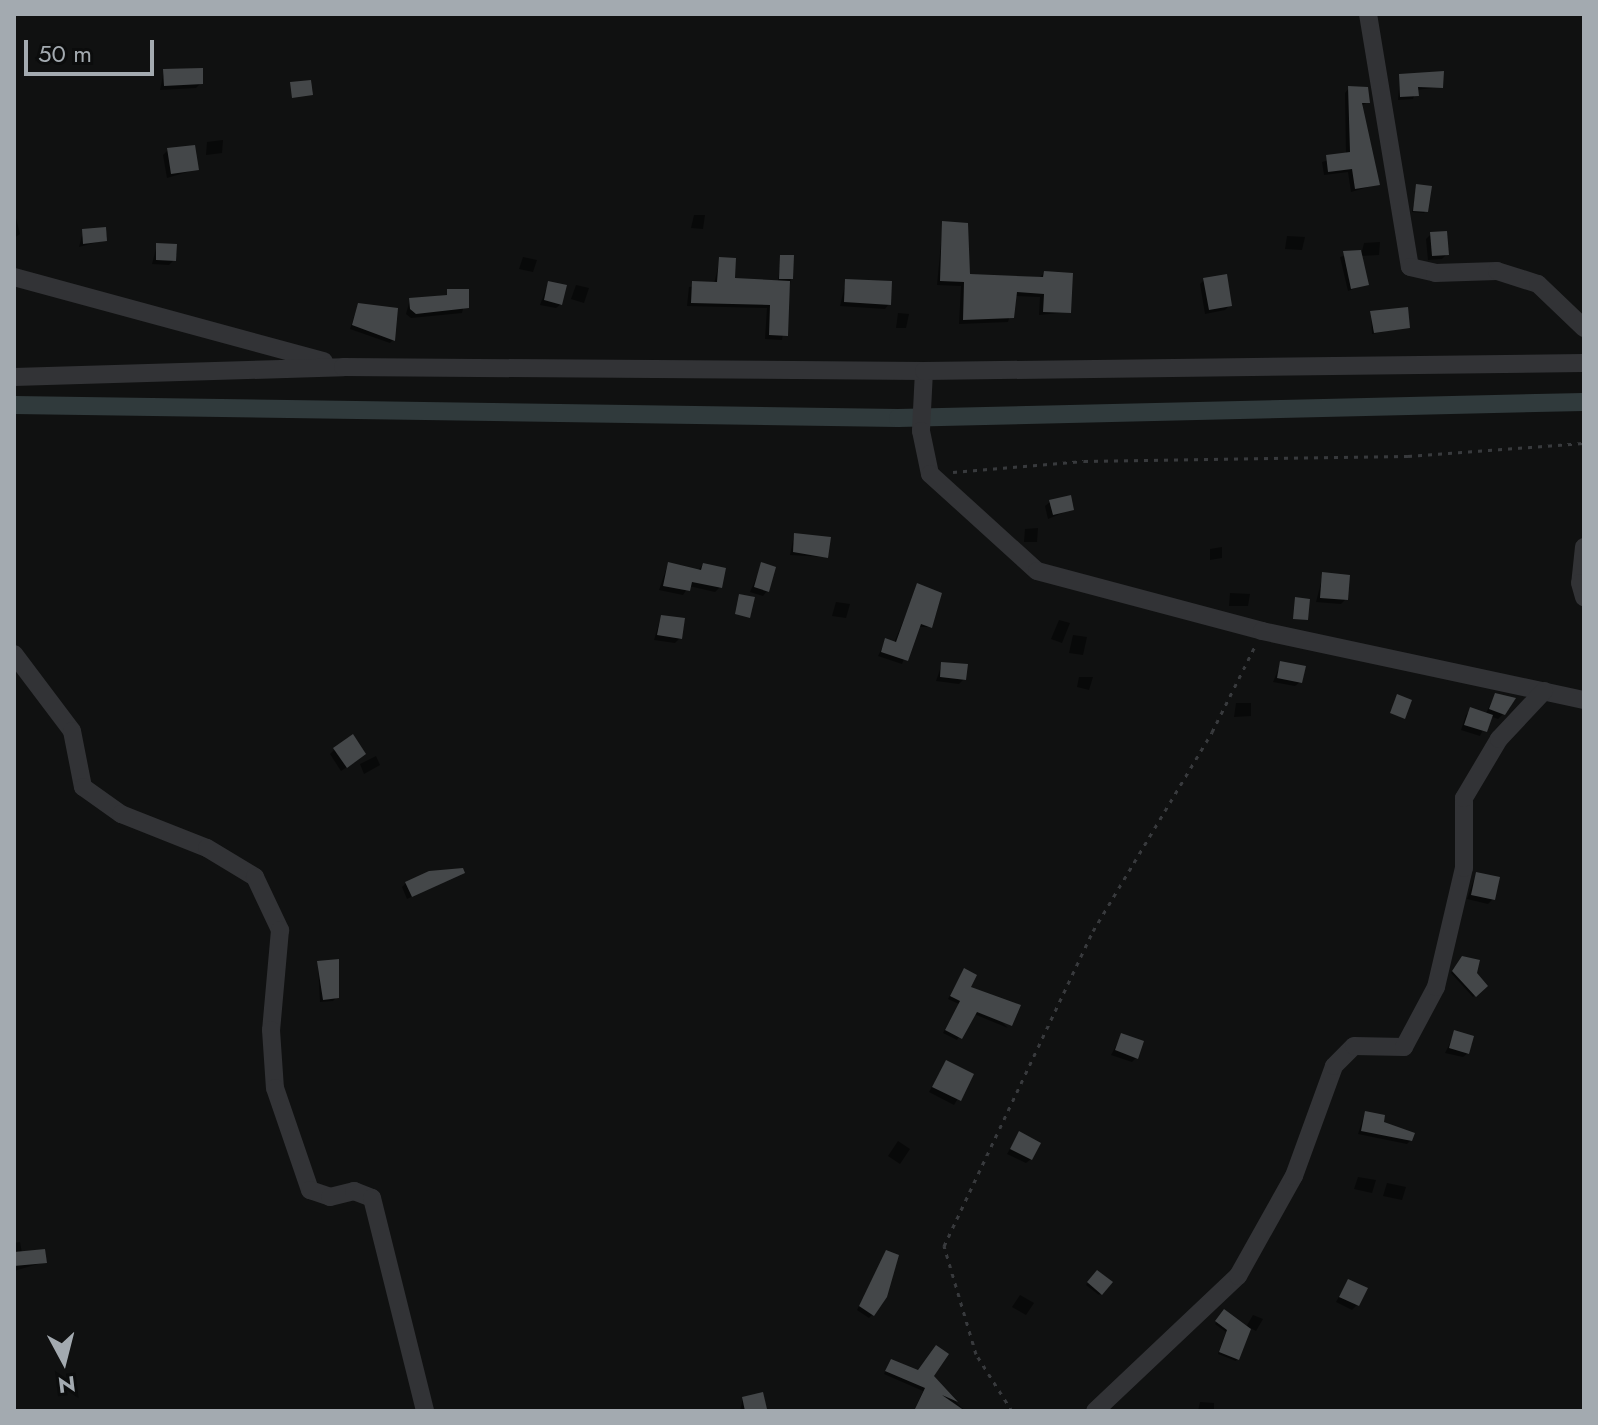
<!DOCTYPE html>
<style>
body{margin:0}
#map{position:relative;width:1598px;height:1425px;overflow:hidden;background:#101111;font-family:Jost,sans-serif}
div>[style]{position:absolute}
.shadow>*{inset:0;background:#0007}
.canal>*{height:18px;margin:-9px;padding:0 9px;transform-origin:9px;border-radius:9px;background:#303a3c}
.building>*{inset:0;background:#444749}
.path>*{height:3px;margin-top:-1.5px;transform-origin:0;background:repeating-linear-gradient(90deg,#383a3d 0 4px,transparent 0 10px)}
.street>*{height:18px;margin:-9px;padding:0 9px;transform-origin:9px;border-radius:9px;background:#323336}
span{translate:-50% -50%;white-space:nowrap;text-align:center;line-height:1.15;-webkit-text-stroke:7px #0b0c0c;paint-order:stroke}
.frame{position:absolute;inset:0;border:16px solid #a3aab0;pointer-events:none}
.north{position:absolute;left:24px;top:1321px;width:80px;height:80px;-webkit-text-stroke:6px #0b0c0c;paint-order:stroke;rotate:173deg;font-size:22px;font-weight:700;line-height:32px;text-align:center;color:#a3aab0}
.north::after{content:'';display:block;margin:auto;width:28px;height:36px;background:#a3aab0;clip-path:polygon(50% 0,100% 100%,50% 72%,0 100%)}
.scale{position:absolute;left:24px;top:40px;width:130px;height:36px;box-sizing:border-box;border:4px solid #a3aab0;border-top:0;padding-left:10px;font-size:24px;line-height:28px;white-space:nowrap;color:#a3aab0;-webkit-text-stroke:6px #0b0c0c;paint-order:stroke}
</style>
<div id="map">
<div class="shadow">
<div style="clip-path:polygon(164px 71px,201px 83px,196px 88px,160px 90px)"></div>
<div style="clip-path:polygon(1400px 76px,1441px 87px,1416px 90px,1413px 99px,1398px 100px)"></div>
<div style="clip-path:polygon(1349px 88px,1368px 102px,1361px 106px,1378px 184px,1351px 192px,1348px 172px,1324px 175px,1322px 162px,1346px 155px,1345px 93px)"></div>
<div style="clip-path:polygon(223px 140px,222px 153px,206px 155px,207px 142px)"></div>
<div style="clip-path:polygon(168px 150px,197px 169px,167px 178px,163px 155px)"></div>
<div style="clip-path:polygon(1417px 186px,1426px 211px,1424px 213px,1412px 212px)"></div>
<div style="clip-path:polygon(14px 210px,20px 234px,14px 238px)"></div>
<div style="clip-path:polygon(705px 215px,703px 229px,691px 228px,694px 215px)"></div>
<div style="clip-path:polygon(943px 223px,968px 276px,1040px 277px,1044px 273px,1069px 312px,1039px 315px,1040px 297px,1015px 296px,1008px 322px,959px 324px,961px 286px,937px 285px)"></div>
<div style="clip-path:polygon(83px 231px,105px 240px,79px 247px)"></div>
<div style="clip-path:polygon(1431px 234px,1447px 254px,1442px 259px,1428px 260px,1426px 239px)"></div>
<div style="clip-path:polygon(1305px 237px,1302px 250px,1285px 249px,1287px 236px)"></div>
<div style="clip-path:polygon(1380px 242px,1379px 255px,1360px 256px,1366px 284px,1348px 291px,1340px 257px,1362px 251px,1364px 243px)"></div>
<div style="clip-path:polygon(157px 245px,174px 260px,169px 265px,152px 264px)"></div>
<div style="clip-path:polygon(523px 257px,537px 260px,533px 272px,519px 269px)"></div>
<div style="clip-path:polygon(781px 257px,791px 278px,782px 340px,765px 339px,767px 308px,687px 306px,689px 287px,714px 284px,720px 259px,733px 280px,778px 282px)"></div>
<div style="clip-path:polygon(1204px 280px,1230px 305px,1225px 310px,1205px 314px,1200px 284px)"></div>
<div style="clip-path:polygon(846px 281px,889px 304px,885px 309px,840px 306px)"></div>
<div style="clip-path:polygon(548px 284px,561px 304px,556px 308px,540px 305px)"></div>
<div style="clip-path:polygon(576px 285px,589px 288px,584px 303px,571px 299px)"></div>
<div style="clip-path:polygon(467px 292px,462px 313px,411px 318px,406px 314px,410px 300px)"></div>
<div style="clip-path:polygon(358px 305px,393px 340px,390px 343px,350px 329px)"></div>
<div style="clip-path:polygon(898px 313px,909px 314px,906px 328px,896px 328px)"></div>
<div style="clip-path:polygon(1371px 313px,1408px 327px,1372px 334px)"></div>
<div style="clip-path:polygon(1050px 502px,1072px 509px,1048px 519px,1045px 506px)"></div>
<div style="clip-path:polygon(1038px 528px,1037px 542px,1024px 542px,1025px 529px)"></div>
<div style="clip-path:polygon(794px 535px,826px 557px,790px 555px)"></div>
<div style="clip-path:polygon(1222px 547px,1222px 558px,1210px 560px,1210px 549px)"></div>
<div style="clip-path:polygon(668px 564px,697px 571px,703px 565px,720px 587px,715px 592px,689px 586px,683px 595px,659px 590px)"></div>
<div style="clip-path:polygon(762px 565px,767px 591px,763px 596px,750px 592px)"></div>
<div style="clip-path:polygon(1323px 575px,1346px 599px,1341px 604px,1316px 602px)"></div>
<div style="clip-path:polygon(918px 586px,930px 627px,917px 627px,902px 664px,878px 656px,886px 640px,894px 643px)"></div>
<div style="clip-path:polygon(1230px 593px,1250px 594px,1248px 606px,1229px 606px)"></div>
<div style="clip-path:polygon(836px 602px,850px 604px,846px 618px,832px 616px)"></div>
<div style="clip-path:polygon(661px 617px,680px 638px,675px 643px,654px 640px)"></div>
<div style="clip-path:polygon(1059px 620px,1070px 623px,1062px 643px,1051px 639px)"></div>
<div style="clip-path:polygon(1073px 635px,1087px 637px,1083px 655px,1069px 653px)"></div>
<div style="clip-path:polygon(1281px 663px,1300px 682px,1295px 686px,1273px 682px)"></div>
<div style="clip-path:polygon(942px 664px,964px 679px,959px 684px,936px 681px)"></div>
<div style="clip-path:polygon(1079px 677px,1093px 677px,1089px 690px,1077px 687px)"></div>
<div style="clip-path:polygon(1495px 695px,1503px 714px,1498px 719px,1490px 716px,1480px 736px,1461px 730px,1466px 715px,1471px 710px,1485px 715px)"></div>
<div style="clip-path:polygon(1236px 703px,1251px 703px,1251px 716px,1234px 717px)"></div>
<div style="clip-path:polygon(335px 749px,359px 759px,341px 771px,330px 754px)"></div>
<div style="clip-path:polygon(376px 756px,380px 765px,364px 774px,360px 764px)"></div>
<div style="clip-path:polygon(462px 872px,407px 899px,402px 887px,406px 883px)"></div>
<div style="clip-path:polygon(1476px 874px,1493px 899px,1488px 904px,1467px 899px)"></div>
<div style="clip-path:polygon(318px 963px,337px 997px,333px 1001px,320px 1002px)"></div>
<div style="clip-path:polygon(1454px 967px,1475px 974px,1485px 985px,1473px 997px,1451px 973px)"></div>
<div style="clip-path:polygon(962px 973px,968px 988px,1008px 1028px,974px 1014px,957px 1040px,943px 1033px,959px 1004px,948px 999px)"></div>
<div style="clip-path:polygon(1455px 1033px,1468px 1053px,1463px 1057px,1445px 1053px)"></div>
<div style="clip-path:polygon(1122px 1035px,1136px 1058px,1132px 1062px,1111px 1055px)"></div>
<div style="clip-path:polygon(946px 1062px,972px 1075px,954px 1105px,929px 1092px)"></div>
<div style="clip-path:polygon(1365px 1113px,1411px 1140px,1407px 1144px,1358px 1134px)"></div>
<div style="clip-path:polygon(1019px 1134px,1031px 1159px,1026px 1163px,1007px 1154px)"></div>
<div style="clip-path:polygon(898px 1141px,910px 1149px,900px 1164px,888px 1156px)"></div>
<div style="clip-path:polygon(1358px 1177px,1376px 1180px,1372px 1193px,1354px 1189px)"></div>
<div style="clip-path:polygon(1387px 1183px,1406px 1187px,1402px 1200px,1383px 1196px)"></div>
<div style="clip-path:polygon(20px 1242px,22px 1253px,45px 1262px,14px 1271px,14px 1243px)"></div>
<div style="clip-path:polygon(886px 1253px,872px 1315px,869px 1318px,857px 1310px)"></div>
<div style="clip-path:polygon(1097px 1272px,1110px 1283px,1099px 1295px,1086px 1285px)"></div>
<div style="clip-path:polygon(1348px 1281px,1357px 1305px,1352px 1310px,1336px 1302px)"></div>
<div style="clip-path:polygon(1020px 1295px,1034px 1303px,1026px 1315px,1012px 1307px)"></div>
<div style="clip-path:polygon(1224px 1312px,1246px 1327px,1253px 1315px,1263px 1319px,1256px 1331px,1250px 1328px,1236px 1361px,1218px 1354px,1226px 1332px,1215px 1324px)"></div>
<div style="clip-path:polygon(891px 1361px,931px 1377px,965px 1411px,914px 1411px,923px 1391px,884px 1374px)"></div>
<div style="clip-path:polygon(743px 1398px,765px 1409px,740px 1411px)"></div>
<div style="clip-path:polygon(1200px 1402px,1214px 1403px,1214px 1411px,1198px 1411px)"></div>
</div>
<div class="canal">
<div style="left:14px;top:405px;width:884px;rotate:0.84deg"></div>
<div style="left:898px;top:418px;width:686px;rotate:-1.34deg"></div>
</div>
<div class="building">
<div style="clip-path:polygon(203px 68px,203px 84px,164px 86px,163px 69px)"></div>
<div style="clip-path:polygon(1444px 71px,1443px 88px,1418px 87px,1419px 96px,1400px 97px,1399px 74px)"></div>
<div style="clip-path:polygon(311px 80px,313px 95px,292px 98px,290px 82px)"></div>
<div style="clip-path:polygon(1348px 86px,1368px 87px,1370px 103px,1362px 103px,1380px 185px,1355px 189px,1352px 169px,1328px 172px,1326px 155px,1350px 152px)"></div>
<div style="clip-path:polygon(195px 145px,199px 170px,171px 174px,167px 148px)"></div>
<div style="clip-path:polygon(1416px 184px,1432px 186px,1428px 212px,1413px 211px)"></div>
<div style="clip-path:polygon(942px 221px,968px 223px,970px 274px,1043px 277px,1044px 271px,1073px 273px,1071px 313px,1043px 312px,1044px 294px,1017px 292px,1014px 318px,963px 320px,964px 282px,940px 281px)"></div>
<div style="clip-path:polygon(106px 227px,107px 241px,83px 244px,82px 229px)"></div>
<div style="clip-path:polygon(1447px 231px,1449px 255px,1432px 256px,1430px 232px)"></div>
<div style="clip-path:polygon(156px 243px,177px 244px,176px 261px,156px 260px)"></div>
<div style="clip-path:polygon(1361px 250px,1369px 285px,1351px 289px,1343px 251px)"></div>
<div style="clip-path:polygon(780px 255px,794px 255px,793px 279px,779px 279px)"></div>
<div style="clip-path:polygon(719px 257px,736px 258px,735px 278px,790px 281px,788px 336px,769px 335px,770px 305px,691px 303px,692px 281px,717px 282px)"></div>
<div style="clip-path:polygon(1227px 274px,1232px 306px,1209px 310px,1203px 278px)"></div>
<div style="clip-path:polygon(845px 279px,892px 281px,891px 305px,844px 302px)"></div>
<div style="clip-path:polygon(548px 281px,567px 285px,562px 305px,544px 300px)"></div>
<div style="clip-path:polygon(447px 289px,469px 289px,469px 308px,416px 314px,410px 309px,409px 298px,447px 295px)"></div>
<div style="clip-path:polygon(358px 303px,398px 308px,395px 341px,352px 325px)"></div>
<div style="clip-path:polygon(1408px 307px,1410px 328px,1374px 333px,1370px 311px)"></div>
<div style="clip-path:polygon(1071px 495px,1074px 510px,1053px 515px,1049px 500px)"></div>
<div style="clip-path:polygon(794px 533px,831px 537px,828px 558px,793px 552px)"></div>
<div style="clip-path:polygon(668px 562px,701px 570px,703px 563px,726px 568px,722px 588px,692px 582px,690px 591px,663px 586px)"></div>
<div style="clip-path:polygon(761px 562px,776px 567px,769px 592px,754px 587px)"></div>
<div style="clip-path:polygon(1322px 572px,1350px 575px,1348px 600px,1320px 598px)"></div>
<div style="clip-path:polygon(917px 583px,942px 593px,932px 628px,921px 624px,908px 661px,881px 652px,885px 638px,896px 642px)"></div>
<div style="clip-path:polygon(739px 594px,755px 597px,750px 618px,735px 614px)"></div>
<div style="clip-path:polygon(1295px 597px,1310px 599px,1308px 620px,1293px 619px)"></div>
<div style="clip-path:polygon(661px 615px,685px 618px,682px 639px,657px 635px)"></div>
<div style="clip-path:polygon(1280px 661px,1306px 666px,1302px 683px,1277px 678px)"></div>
<div style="clip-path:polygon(941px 662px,968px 664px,966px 680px,940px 677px)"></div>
<div style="clip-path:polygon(1495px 693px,1516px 698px,1505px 715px,1489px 709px)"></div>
<div style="clip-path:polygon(1397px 694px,1412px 700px,1405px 719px,1390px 713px)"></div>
<div style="clip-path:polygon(1470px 707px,1493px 715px,1487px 732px,1464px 725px)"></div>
<div style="clip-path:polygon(353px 734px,366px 754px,347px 768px,333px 748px)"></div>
<div style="clip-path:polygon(463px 868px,465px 873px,412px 897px,405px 882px,429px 871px)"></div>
<div style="clip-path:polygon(1476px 872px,1500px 877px,1495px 900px,1471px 895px)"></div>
<div style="clip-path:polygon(1462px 956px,1480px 960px,1477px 973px,1488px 986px,1476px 997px,1452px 971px)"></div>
<div style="clip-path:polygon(339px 959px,339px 998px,323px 1000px,317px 961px)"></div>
<div style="clip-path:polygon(964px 968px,977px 975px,971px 987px,1021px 1005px,1012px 1026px,977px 1012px,962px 1039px,945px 1030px,960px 1001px,950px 996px)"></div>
<div style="clip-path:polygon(1454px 1030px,1474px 1036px,1469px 1054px,1449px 1048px)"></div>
<div style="clip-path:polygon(1121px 1033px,1144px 1041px,1138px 1059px,1115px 1050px)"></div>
<div style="clip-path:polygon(946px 1060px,974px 1074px,961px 1101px,932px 1087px)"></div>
<div style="clip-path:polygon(1365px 1111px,1385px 1115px,1384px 1122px,1415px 1133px,1412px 1141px,1361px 1131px)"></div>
<div style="clip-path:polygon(1019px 1131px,1041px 1143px,1032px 1160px,1010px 1149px)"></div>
<div style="clip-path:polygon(45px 1249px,47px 1263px,14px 1266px,14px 1252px)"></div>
<div style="clip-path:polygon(886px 1250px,899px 1255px,887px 1297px,874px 1316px,859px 1306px)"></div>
<div style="clip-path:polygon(1097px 1270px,1113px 1282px,1102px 1295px,1087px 1282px)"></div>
<div style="clip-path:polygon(1348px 1279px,1368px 1288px,1359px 1306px,1339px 1297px)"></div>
<div style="clip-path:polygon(1224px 1309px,1251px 1329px,1239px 1360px,1219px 1352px,1227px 1330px,1215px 1321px)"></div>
<div style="clip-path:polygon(936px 1345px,949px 1354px,934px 1376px,958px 1402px,942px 1395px,965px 1411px,914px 1411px,925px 1388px,885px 1371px,891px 1359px,918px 1370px)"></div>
<div style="clip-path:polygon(763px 1392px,767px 1409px,745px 1411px,742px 1397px)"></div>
</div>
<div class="path">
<div style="left:953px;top:472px;width:131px;rotate:-4.8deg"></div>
<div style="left:1084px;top:461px;width:324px;rotate:-0.9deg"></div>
<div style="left:1408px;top:456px;width:176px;rotate:-4.2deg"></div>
<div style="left:1012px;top:1411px;width:67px;rotate:-122.3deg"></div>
<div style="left:976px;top:1354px;width:113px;rotate:-106.5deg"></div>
<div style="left:944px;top:1246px;width:348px;rotate:-64.7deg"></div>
<div style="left:1093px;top:931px;width:232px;rotate:-59.1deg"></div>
<div style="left:1212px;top:732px;width:96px;rotate:-63.4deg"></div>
</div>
<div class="street">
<div style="left:1368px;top:14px;width:256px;rotate:80.6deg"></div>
<div style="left:1410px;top:267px;width:26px;rotate:13deg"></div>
<div style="left:1435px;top:273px;width:62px;rotate:-1.8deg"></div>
<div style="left:1497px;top:271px;width:43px;rotate:17.6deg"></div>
<div style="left:1538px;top:284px;width:64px;rotate:43.7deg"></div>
<div style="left:14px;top:277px;width:321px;rotate:15.2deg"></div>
<div style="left:924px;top:371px;width:60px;rotate:92.9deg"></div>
<div style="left:921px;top:431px;width:44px;rotate:78.2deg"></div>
<div style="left:930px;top:474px;width:144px;rotate:42.2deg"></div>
<div style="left:1037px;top:571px;width:233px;rotate:14.9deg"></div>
<div style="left:1262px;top:631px;width:329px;rotate:12.1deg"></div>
<div style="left:14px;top:377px;width:329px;rotate:-1.7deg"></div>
<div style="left:343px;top:367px;width:581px;rotate:0.39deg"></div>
<div style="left:924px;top:371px;width:660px;rotate:-0.69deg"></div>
<div style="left:1584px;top:547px;width:36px;rotate:96deg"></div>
<div style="left:1580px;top:583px;width:15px;rotate:74deg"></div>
<div style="left:14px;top:654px;width:96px;rotate:53deg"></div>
<div style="left:72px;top:731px;width:57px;rotate:78.9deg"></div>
<div style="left:83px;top:787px;width:47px;rotate:35.4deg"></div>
<div style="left:121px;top:814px;width:92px;rotate:21.6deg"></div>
<div style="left:207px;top:848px;width:56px;rotate:31.1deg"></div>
<div style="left:255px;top:877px;width:59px;rotate:64.7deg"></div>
<div style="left:280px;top:930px;width:100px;rotate:95.1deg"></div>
<div style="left:271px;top:1030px;width:58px;rotate:86.1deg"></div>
<div style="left:275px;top:1088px;width:108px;rotate:71.1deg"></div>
<div style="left:310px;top:1190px;width:21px;rotate:19deg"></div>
<div style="left:330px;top:1197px;width:25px;rotate:-14deg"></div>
<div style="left:354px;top:1191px;width:19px;rotate:21deg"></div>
<div style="left:372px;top:1198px;width:219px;rotate:76deg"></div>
<div style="left:1095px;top:1411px;width:197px;rotate:-43.4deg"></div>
<div style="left:1238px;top:1276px;width:115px;rotate:-60.8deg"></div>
<div style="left:1294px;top:1176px;width:117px;rotate:-70deg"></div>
<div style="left:1334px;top:1066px;width:28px;rotate:-45deg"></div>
<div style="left:1354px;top:1046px;width:50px;rotate:1.1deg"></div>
<div style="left:1404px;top:1047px;width:68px;rotate:-61.9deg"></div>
<div style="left:1436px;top:987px;width:122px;rotate:-76.8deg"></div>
<div style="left:1464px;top:868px;width:70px;rotate:-90deg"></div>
<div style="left:1464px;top:798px;width:69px;rotate:-59.3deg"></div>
<div style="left:1499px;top:739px;width:66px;rotate:-46.8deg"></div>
</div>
<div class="frame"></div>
<div class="north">N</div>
<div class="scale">50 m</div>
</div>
